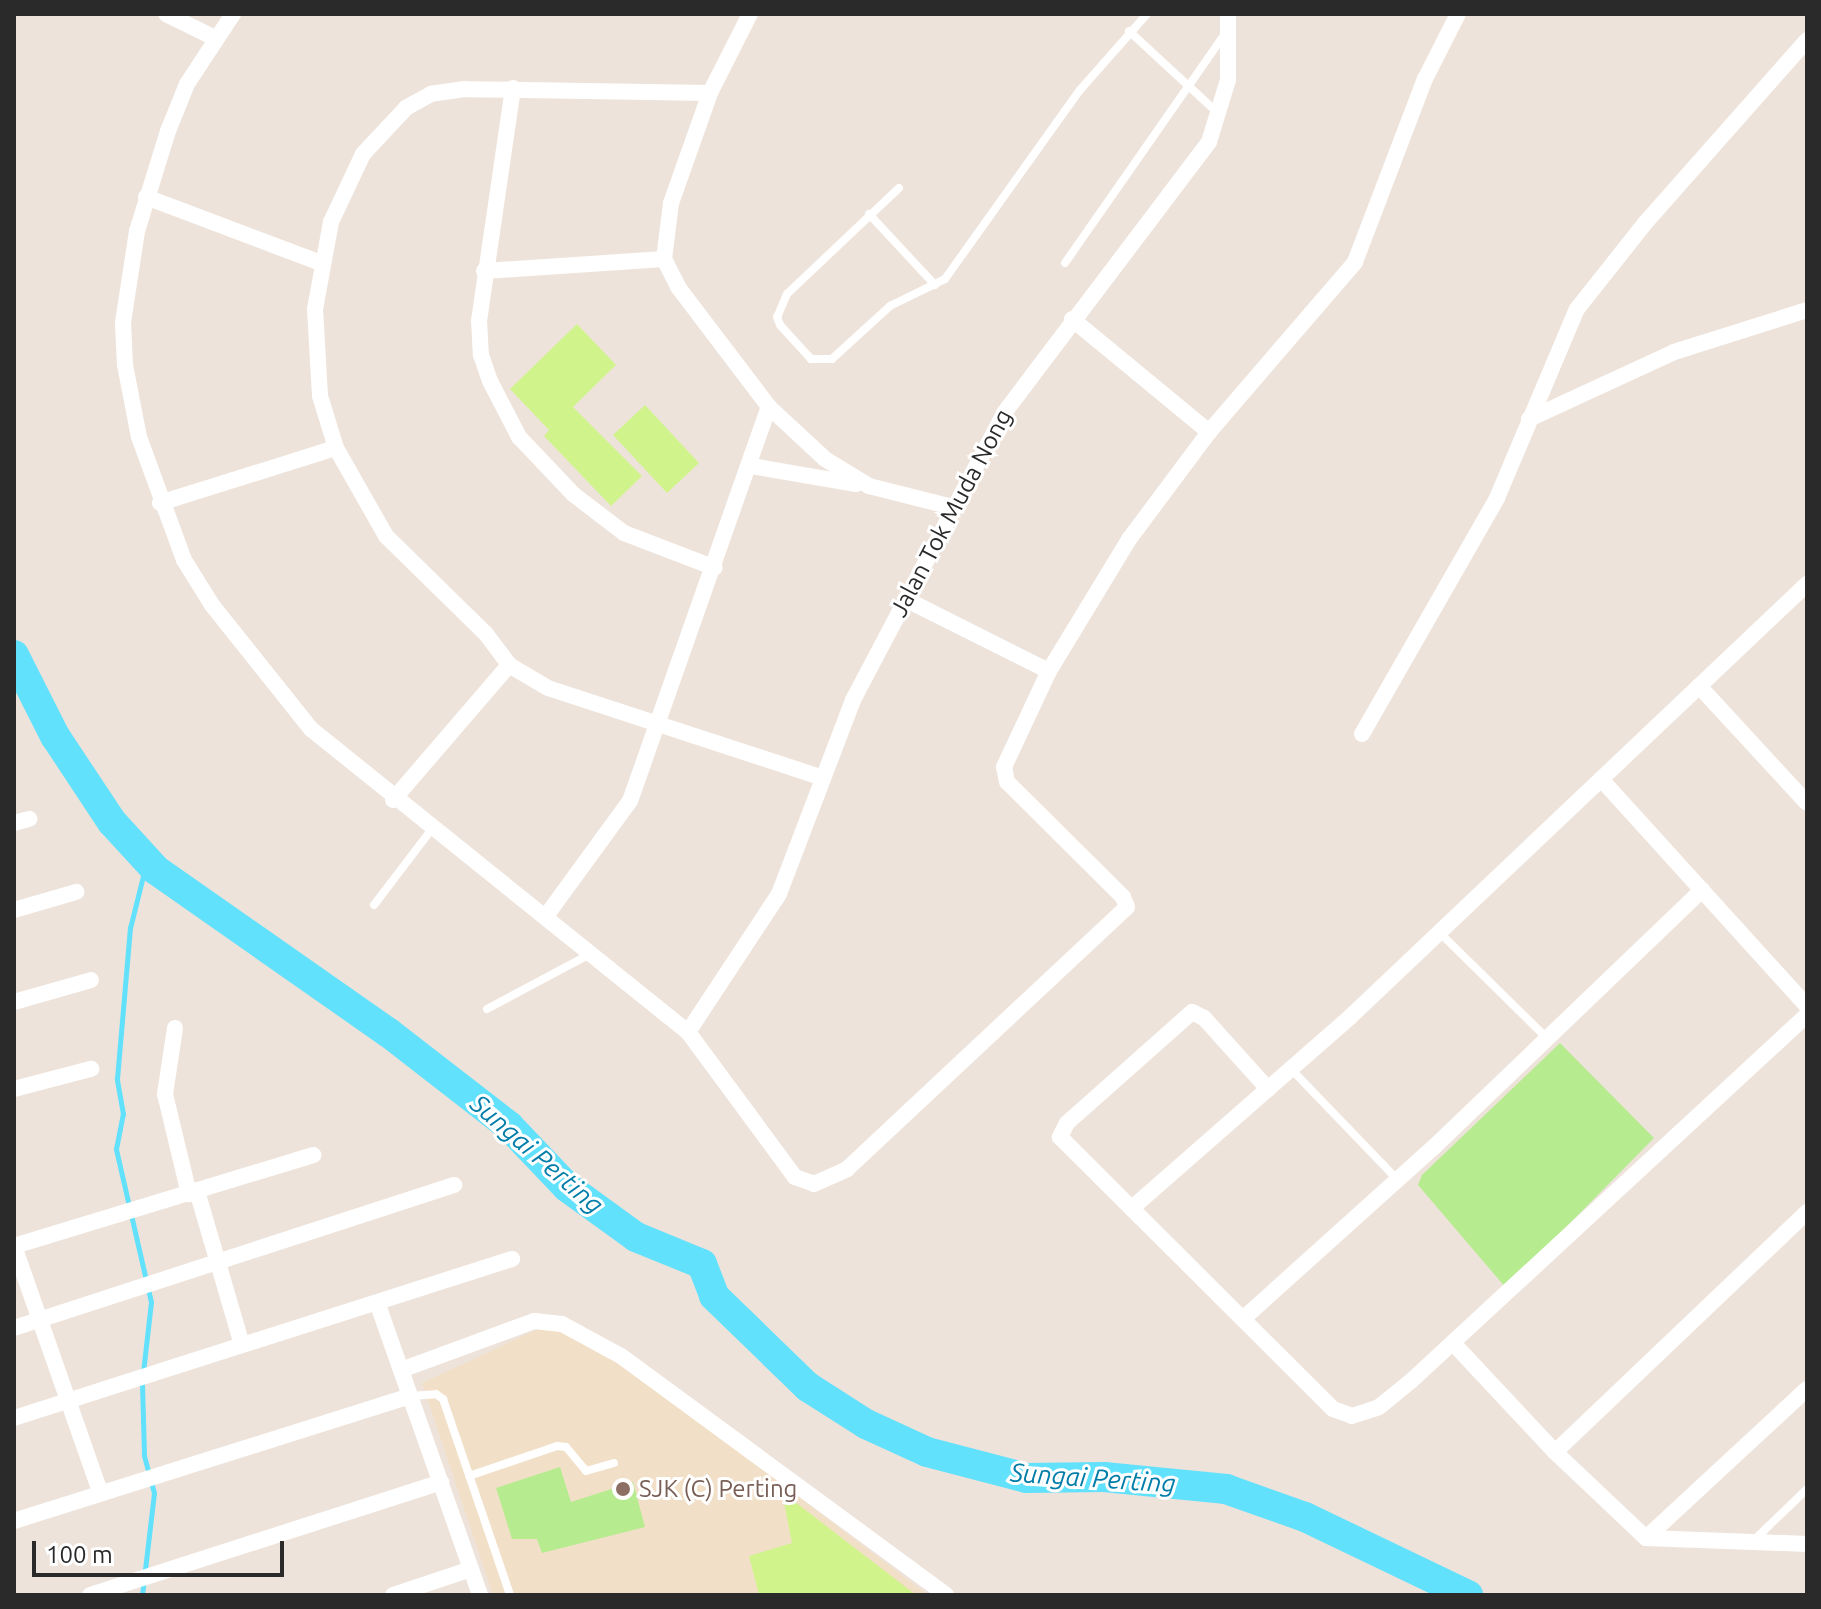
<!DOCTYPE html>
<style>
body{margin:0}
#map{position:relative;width:1821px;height:1609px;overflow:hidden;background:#eee3da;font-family:Ubuntu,sans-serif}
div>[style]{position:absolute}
.education>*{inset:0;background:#f1e0c7}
.green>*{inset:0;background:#b7eb90}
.pitch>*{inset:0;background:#d0f38b}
.stream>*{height:5px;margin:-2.5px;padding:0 2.5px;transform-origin:2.5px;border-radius:2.5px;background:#61e1fc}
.river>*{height:30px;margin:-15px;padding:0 15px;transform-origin:15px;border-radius:15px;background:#61e1fc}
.service>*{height:8px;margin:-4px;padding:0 4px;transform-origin:4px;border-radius:4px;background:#fff}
.minor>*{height:16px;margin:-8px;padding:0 8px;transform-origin:8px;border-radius:8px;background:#fff}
.dots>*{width:22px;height:22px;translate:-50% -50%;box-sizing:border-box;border:4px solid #fff;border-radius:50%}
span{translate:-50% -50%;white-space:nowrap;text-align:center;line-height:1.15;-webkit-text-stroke:6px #fff;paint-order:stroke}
.street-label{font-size:24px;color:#2a2a2a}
.education-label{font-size:24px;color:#785e54}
.left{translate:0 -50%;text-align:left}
.water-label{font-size:26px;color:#007da8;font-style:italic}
.frame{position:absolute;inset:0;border:16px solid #2a2a2a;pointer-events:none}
.scale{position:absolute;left:32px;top:1541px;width:252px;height:36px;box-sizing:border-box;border:4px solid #2a2a2a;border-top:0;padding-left:10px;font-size:24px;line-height:28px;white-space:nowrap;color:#2a2a2a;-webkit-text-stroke:6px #fff;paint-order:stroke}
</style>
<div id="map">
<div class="education">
<div style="clip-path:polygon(547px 1325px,585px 1340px,626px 1366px,928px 1595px,493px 1595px,422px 1383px)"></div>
</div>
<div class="green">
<div style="clip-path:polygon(1560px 1043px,1654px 1138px,1506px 1288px,1418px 1185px,1422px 1175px)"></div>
<div style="clip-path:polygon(560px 1467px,571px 1502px,633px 1482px,645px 1527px,542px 1553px,537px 1539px,512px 1539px,496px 1488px)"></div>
</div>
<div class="pitch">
<div style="clip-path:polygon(577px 324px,616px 365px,573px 407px,642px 476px,611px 506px,544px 436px,549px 430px,510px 389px)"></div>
<div style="clip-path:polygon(645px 405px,699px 463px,667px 493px,613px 435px)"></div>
<div style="clip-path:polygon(782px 1492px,916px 1595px,759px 1595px,749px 1556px,792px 1543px)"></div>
</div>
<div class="stream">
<div style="left:143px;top:1372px;width:70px;rotate:-83.5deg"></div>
<div style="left:151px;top:1302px;width:157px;rotate:-102.9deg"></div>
<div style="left:116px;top:1149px;width:36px;rotate:-79deg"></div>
<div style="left:123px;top:1114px;width:36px;rotate:-100deg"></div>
<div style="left:117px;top:1079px;width:152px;rotate:-85.1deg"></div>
<div style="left:130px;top:928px;width:70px;rotate:-76deg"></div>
<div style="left:142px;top:1595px;width:103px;rotate:-83.3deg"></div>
<div style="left:154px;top:1493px;width:39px;rotate:-105deg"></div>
<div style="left:144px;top:1455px;width:73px;rotate:-91.6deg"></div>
</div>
<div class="river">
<div style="left:14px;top:655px;width:91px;rotate:63.2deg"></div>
<div style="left:55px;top:736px;width:103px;rotate:56.5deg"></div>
<div style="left:112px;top:822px;width:65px;rotate:47.5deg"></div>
<div style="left:156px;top:870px;width:284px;rotate:35deg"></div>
<div style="left:389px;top:1033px;width:152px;rotate:37.8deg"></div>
<div style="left:509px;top:1126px;width:84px;rotate:46.4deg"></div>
<div style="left:567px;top:1187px;width:85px;rotate:35.9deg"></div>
<div style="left:636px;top:1237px;width:71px;rotate:22.2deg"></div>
<div style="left:702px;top:1264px;width:34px;rotate:69deg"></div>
<div style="left:714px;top:1296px;width:131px;rotate:44.1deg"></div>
<div style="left:808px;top:1387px;width:69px;rotate:32.5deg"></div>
<div style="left:866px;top:1424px;width:67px;rotate:24.7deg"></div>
<div style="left:927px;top:1452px;width:103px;rotate:14.6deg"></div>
<div style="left:1027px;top:1478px;width:77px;rotate:-0.7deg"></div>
<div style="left:1104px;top:1477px;width:123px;rotate:5.6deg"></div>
<div style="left:1226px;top:1489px;width:84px;rotate:19.5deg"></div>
<div style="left:1305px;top:1517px;width:181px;rotate:25.6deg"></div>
</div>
<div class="service">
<div style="left:1129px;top:31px;width:122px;rotate:42.7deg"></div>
<div style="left:899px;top:188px;width:154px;rotate:136.6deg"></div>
<div style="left:787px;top:294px;width:25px;rotate:113deg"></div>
<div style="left:777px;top:317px;width:9px;rotate:69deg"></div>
<div style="left:780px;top:325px;width:46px;rotate:47.6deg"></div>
<div style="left:811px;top:359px;width:21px"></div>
<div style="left:832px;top:359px;width:79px;rotate:-42.4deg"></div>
<div style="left:890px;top:306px;width:61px;rotate:-26.1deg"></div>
<div style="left:945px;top:279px;width:232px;rotate:-54.5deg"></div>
<div style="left:1080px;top:90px;width:101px;rotate:-48.6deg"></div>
<div style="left:869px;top:214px;width:97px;rotate:47.1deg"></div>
<div style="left:1065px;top:263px;width:282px;rotate:-55.1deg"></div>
<div style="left:374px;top:905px;width:96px;rotate:-52.7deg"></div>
<div style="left:1440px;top:933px;width:150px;rotate:44.5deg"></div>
<div style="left:487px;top:1009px;width:119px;rotate:-28.1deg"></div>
<div style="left:1291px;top:1069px;width:153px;rotate:46.1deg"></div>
<div style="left:410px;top:1396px;width:26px;rotate:-4deg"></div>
<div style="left:436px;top:1394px;width:9px;rotate:36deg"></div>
<div style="left:443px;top:1399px;width:207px;rotate:71.1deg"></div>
<div style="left:469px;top:1476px;width:93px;rotate:-18.8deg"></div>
<div style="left:557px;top:1446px;width:9px;rotate:6deg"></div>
<div style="left:566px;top:1447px;width:31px;rotate:50deg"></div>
<div style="left:586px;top:1471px;width:29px;rotate:-16deg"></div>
<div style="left:1753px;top:1541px;width:75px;rotate:-43.9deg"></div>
</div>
<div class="minor">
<div style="left:166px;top:14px;width:55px;rotate:26.1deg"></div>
<div style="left:233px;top:14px;width:84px;rotate:123.3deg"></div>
<div style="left:187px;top:84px;width:51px;rotate:112deg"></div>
<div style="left:168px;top:131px;width:105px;rotate:107.2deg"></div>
<div style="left:137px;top:231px;width:93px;rotate:98.7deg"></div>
<div style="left:123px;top:323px;width:42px;rotate:87.3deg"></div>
<div style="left:125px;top:365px;width:73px;rotate:79deg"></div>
<div style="left:139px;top:437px;width:131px;rotate:69.9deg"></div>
<div style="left:184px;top:560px;width:53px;rotate:58.1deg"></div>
<div style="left:212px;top:605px;width:159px;rotate:51.4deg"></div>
<div style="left:311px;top:729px;width:484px;rotate:38.8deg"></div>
<div style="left:688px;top:1032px;width:180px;rotate:53.6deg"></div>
<div style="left:795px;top:1177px;width:20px;rotate:20deg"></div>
<div style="left:814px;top:1184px;width:36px;rotate:-24deg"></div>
<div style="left:847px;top:1169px;width:383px;rotate:-43.1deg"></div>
<div style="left:1127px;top:907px;width:11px;rotate:-112deg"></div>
<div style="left:1123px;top:897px;width:163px;rotate:-135.2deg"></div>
<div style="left:1007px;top:782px;width:15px;rotate:-101deg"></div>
<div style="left:1004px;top:767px;width:106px;rotate:-64.9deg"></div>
<div style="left:1049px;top:671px;width:156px;rotate:-58.7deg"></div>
<div style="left:1130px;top:538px;width:132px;rotate:-53.3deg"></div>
<div style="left:1209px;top:432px;width:224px;rotate:-49.3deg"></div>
<div style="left:1355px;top:262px;width:196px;rotate:-69.1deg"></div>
<div style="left:1425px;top:79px;width:73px;rotate:-63.1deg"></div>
<div style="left:750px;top:14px;width:89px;rotate:116.9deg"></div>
<div style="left:710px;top:93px;width:117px;rotate:109.5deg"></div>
<div style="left:671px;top:203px;width:56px;rotate:97.1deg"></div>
<div style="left:664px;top:259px;width:31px;rotate:63deg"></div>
<div style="left:678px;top:287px;width:151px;rotate:52.8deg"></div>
<div style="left:769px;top:407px;width:76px;rotate:42.9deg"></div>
<div style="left:825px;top:459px;width:52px;rotate:31.5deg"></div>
<div style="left:869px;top:486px;width:86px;rotate:14.2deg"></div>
<div style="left:513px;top:88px;width:234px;rotate:98.3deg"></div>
<div style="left:479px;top:320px;width:35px;rotate:87deg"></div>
<div style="left:481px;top:355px;width:28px;rotate:71deg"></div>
<div style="left:490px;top:381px;width:63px;rotate:62.6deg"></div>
<div style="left:519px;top:437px;width:79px;rotate:46.5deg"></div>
<div style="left:573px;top:494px;width:64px;rotate:37.4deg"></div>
<div style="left:624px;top:533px;width:97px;rotate:21deg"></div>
<div style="left:710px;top:93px;width:245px;rotate:-179.1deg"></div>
<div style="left:465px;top:89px;width:34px;rotate:172deg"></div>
<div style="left:431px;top:94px;width:29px;rotate:151deg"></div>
<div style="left:406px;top:108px;width:63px;rotate:133.1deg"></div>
<div style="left:363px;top:154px;width:75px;rotate:115.2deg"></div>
<div style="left:331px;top:222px;width:88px;rotate:100.4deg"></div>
<div style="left:315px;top:309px;width:87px;rotate:86.7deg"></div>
<div style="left:320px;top:396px;width:54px;rotate:72.9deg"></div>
<div style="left:336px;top:448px;width:101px;rotate:60.4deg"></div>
<div style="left:386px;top:536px;width:140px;rotate:44.4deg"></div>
<div style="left:486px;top:634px;width:39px;rotate:53deg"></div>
<div style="left:509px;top:665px;width:45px;rotate:30.5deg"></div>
<div style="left:548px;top:688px;width:289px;rotate:18.1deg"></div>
<div style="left:146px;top:197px;width:187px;rotate:20.7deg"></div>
<div style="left:484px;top:271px;width:180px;rotate:-3.8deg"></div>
<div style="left:1072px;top:319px;width:178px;rotate:39.5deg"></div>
<div style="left:1529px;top:419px;width:160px;rotate:-24.8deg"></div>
<div style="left:1674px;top:352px;width:139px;rotate:-17.5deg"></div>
<div style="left:751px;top:466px;width:107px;rotate:9.7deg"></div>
<div style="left:160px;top:503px;width:184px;rotate:-17.4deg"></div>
<div style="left:905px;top:599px;width:161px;rotate:26.6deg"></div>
<div style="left:1699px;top:686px;width:159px;rotate:47.3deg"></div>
<div style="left:1362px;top:734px;width:272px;rotate:-60.2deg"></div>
<div style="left:1497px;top:498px;width:205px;rotate:-67.1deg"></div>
<div style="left:1577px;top:309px;width:111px;rotate:-51.6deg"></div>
<div style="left:1646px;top:222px;width:243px;rotate:-48.5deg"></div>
<div style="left:1601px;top:779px;width:307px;rotate:47.8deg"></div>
<div style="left:393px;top:800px;width:178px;rotate:-49.3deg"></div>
<div style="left:14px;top:823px;width:16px;rotate:-15deg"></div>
<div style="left:14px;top:910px;width:65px;rotate:-16.2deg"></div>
<div style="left:546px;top:916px;width:142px;rotate:-53.9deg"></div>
<div style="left:630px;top:801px;width:418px;rotate:-70.6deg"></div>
<div style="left:14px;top:1002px;width:80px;rotate:-15.9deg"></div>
<div style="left:175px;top:1028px;width:67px;rotate:98.6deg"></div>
<div style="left:165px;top:1094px;width:103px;rotate:76.5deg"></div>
<div style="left:688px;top:1032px;width:165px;rotate:-56.6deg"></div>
<div style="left:779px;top:894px;width:208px;rotate:-69.1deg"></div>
<div style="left:853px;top:700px;width:324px;rotate:-62.2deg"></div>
<div style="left:1004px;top:413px;width:340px;rotate:-52.9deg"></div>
<div style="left:1209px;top:142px;width:65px;rotate:-73deg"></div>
<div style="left:1228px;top:80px;width:66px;rotate:-90deg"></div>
<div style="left:14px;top:1089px;width:80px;rotate:-14.6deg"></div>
<div style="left:1268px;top:1089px;width:96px;rotate:-132deg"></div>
<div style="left:1204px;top:1018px;width:13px;rotate:-153deg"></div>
<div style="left:1192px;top:1012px;width:167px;rotate:138.4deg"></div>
<div style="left:1067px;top:1123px;width:16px;rotate:117deg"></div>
<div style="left:1060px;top:1137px;width:385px;rotate:44.9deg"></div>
<div style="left:1333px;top:1409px;width:20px;rotate:20deg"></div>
<div style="left:1352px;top:1416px;width:28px;rotate:-18deg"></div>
<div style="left:1379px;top:1407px;width:41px;rotate:-39.1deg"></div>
<div style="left:1411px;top:1381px;width:539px;rotate:-42.75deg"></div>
<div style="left:197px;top:1191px;width:156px;rotate:73.7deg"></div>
<div style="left:1132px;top:1208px;width:290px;rotate:-41.2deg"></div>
<div style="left:1350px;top:1017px;width:630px;rotate:-43.46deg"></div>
<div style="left:14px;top:1246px;width:313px;rotate:-16.9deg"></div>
<div style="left:14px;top:1246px;width:260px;rotate:70.7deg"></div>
<div style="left:378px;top:1305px;width:307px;rotate:70.6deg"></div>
<div style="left:1245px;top:1317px;width:256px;rotate:-42deg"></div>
<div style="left:1435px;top:1146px;width:370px;rotate:-43.8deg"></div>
<div style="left:14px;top:1328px;width:463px;rotate:-18deg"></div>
<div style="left:1453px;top:1343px;width:149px;rotate:46.9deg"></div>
<div style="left:1555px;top:1452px;width:125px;rotate:43.4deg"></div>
<div style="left:1646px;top:1538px;width:219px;rotate:-42.8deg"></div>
<div style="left:401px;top:1370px;width:142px;rotate:-20.2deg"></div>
<div style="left:534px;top:1321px;width:28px;rotate:6deg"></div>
<div style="left:562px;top:1324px;width:67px;rotate:28.5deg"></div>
<div style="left:621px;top:1356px;width:403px;rotate:36.3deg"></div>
<div style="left:14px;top:1418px;width:523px;rotate:-17.71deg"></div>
<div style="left:1555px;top:1452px;width:348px;rotate:-43.6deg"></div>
<div style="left:14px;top:1521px;width:415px;rotate:-17.5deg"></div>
<div style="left:1646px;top:1538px;width:161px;rotate:2.1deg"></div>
<div style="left:90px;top:1595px;width:369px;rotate:-17.8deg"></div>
<div style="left:393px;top:1595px;width:82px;rotate:-18.4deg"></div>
</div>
<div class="dots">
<div style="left:623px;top:1489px;background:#8d6e63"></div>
</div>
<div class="street-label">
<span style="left:951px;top:513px;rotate:-62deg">Jalan Tok Muda Nong</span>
</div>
<div class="education-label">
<span class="left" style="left:639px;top:1489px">SJK (C) Perting</span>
</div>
<div class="water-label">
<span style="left:537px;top:1154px;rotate:41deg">Sungai Perting</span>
<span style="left:1093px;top:1478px;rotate:4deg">Sungai Perting</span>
</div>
<div class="frame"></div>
<div class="scale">100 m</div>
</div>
